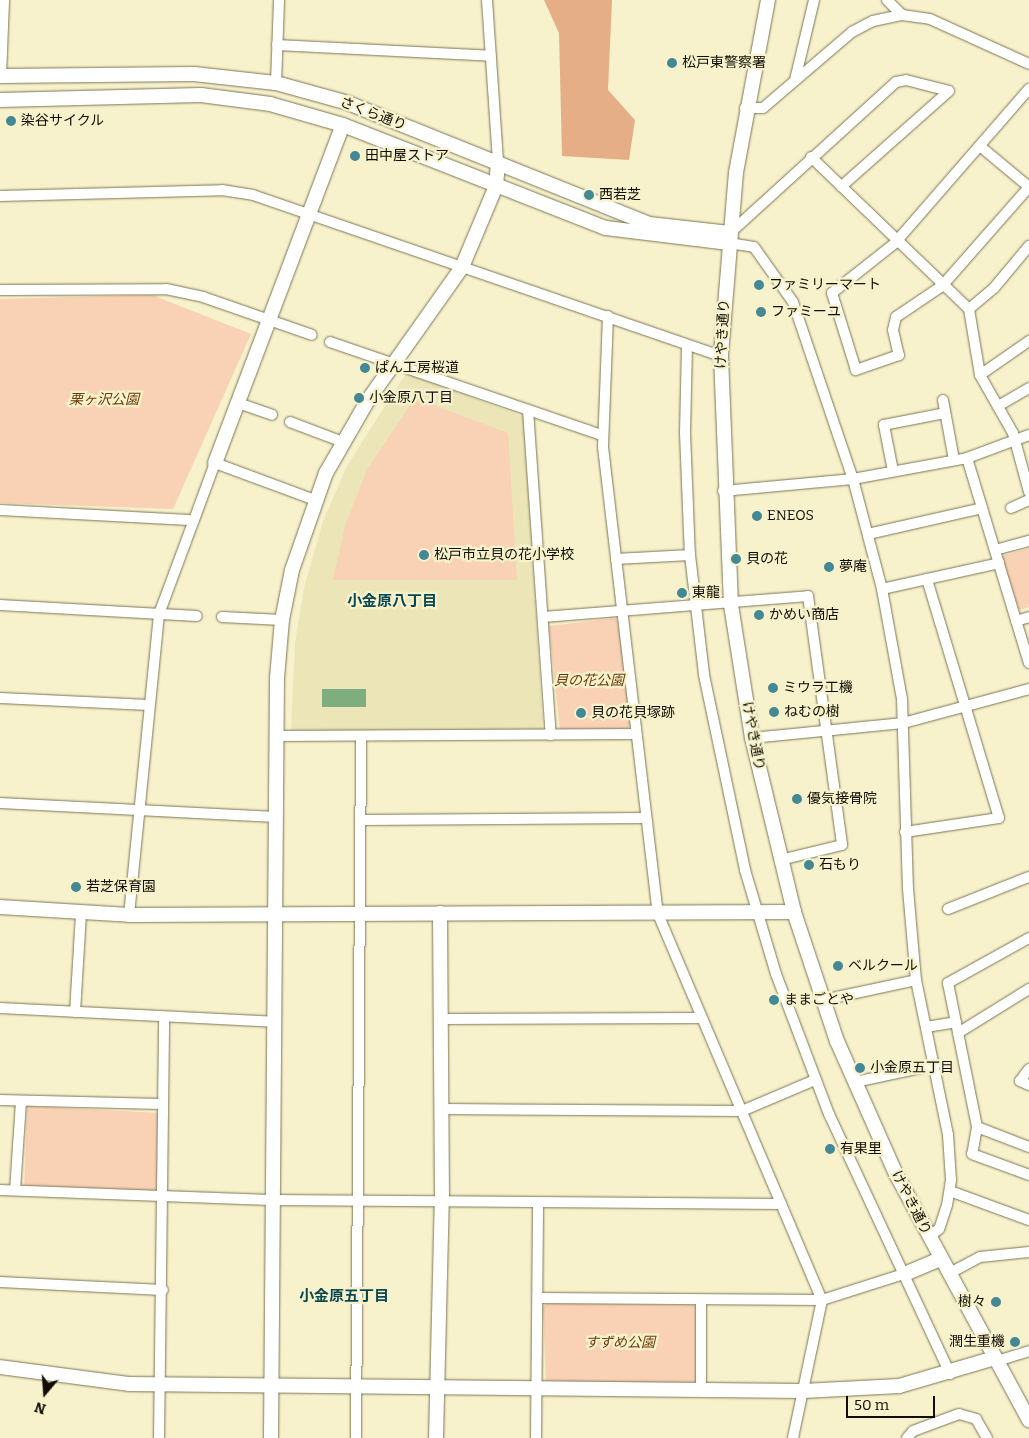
<!DOCTYPE html>
<meta charset="utf-8">
<style>
body{margin:0}
#map{position:relative;width:1029px;height:1438px;overflow:hidden;background:#f7f2cc;font-family:Bitter,"Noto Sans JP",serif}
div>[style]{position:absolute}
.built>*{inset:0;background:#ebe5b8}
.green>*{inset:0;background:#f9d1b4}
.forest>*{inset:0;background:#e5ae87}
.water>*{inset:0;background:#7ead7e}
.roads{filter:drop-shadow(0 0 1px #7b7654) drop-shadow(0 0 1px #7b7654)}
.street>*{height:10px;margin:-5px;padding:0 5px;transform-origin:5px;border-radius:5px;background:#fff}
.secondary>*{height:14px;margin:-7px;padding:0 7px;transform-origin:7px;border-radius:7px;background:#fff}
.dots>*{width:14px;height:14px;translate:-50% -50%;box-sizing:border-box;border:2px solid #f7f2cc;border-radius:50%}
span{translate:-50% -50%;white-space:nowrap;text-align:center;line-height:1.15;-webkit-text-stroke:4.5px #f7f2cc;paint-order:stroke}
.poi-label{font-size:14px;color:#100e03}
.left{translate:0 -50%;text-align:left}
.right{translate:-100% -50%;text-align:right}
.street-label{font-size:14px;color:#100e03}
.park-label{font-size:14px;color:#6d3a0c;font-style:italic}
.neighbourhood-label{font-size:15px;color:#0a4852;font-weight:700}
.north{position:absolute;left:20px;top:1368px;width:50px;height:50px;-webkit-text-stroke:4px #f7f2cc;paint-order:stroke;rotate:198deg;font-size:14px;font-weight:700;line-height:20px;text-align:center;color:#100e03}
.north::after{content:'';display:block;margin:auto;width:18px;height:22px;background:#100e03;clip-path:polygon(50% 0,100% 100%,50% 72%,0 100%)}
.scale{position:absolute;left:846px;top:1396px;width:89px;height:22px;box-sizing:border-box;border:2px solid #100e03;border-top:0;padding-left:6px;font-size:15px;line-height:18px;white-space:nowrap;color:#100e03;-webkit-text-stroke:4px #f7f2cc;paint-order:stroke}
</style>
<div id="map">
<div class="built">
<div style="clip-path:polygon(406px 373px,524px 417px,543px 730px,291px 730px,295px 643px,304px 588px,323px 521px,347px 466px)"></div>
</div>
<div class="green">
<div style="clip-path:polygon(152px 295px,251px 334px,173px 509px,0 503px,0 299px)"></div>
<div style="clip-path:polygon(415px 398px,508px 433px,517px 580px,333px 580px,345px 526px,367px 470px)"></div>
<div style="clip-path:polygon(1029px 548px,1029px 607px,1019px 610px,1001px 556px)"></div>
<div style="clip-path:polygon(615px 618px,619px 621px,632px 724px,627px 729px,560px 731px,549px 626px)"></div>
<div style="clip-path:polygon(27px 1106px,161px 1113px,160px 1195px,24px 1191px)"></div>
<div style="clip-path:polygon(547px 1303px,693px 1305px,697px 1308px,696px 1382px,546px 1383px,543px 1307px)"></div>
</div>
<div class="forest">
<div style="clip-path:polygon(544px 0,612px 0,608px 90px,635px 120px,629px 160px,562px 156px,559px 33px)"></div>
</div>
<div class="water">
<div style="clip-path:polygon(322px 689px,366px 689px,366px 707px,322px 707px)"></div>
</div>
<div class="roads">
<div class="street">
<div style="left:487px;top:0;width:163px;rotate:86.1deg"></div>
<div style="left:887px;top:0;width:21px;rotate:45deg"></div>
<div style="left:277px;top:45px;width:214px;rotate:2.9deg"></div>
<div style="left:1px;top:76px;width:76px;rotate:-87.7deg"></div>
<div style="left:795px;top:80px;width:82px;rotate:-76.6deg"></div>
<div style="left:276px;top:83px;width:83px;rotate:-87.9deg"></div>
<div style="left:745px;top:108px;width:18px"></div>
<div style="left:763px;top:108px;width:117px;rotate:-40.5deg"></div>
<div style="left:852px;top:32px;width:24px;rotate:-28deg"></div>
<div style="left:873px;top:21px;width:30px;rotate:-12deg"></div>
<div style="left:902px;top:15px;width:28px;rotate:8deg"></div>
<div style="left:930px;top:19px;width:109px;rotate:24.4deg"></div>
<div style="left:981px;top:147px;width:62px;rotate:39.8deg"></div>
<div style="left:1029px;top:187px;width:132px;rotate:131.3deg"></div>
<div style="left:942px;top:286px;width:55px;rotate:146deg"></div>
<div style="left:896px;top:317px;width:13px;rotate:103deg"></div>
<div style="left:893px;top:330px;width:26px;rotate:77deg"></div>
<div style="left:899px;top:355px;width:46px;rotate:160.8deg"></div>
<div style="left:856px;top:370px;width:81px;rotate:-107.3deg"></div>
<div style="left:832px;top:293px;width:80px;rotate:-38.4deg"></div>
<div style="left:895px;top:243px;width:204px;rotate:-49deg"></div>
<div style="left:811px;top:157px;width:219px;rotate:43.9deg"></div>
<div style="left:969px;top:309px;width:67px;rotate:80.5deg"></div>
<div style="left:980px;top:375px;width:67px;rotate:60.4deg"></div>
<div style="left:1013px;top:433px;width:61px;rotate:74.8deg"></div>
<div style="left:0;top:196px;width:222px;rotate:-1.5deg"></div>
<div style="left:222px;top:190px;width:31px;rotate:9deg"></div>
<div style="left:253px;top:195px;width:495px;rotate:19deg"></div>
<div style="left:730px;top:233px;width:224px;rotate:-42.3deg"></div>
<div style="left:896px;top:82px;width:10px;rotate:-11deg"></div>
<div style="left:906px;top:80px;width:44px;rotate:14.3deg"></div>
<div style="left:949px;top:91px;width:144px;rotate:138.4deg"></div>
<div style="left:729px;top:243px;width:25px;rotate:9deg"></div>
<div style="left:754px;top:247px;width:67px;rotate:54.7deg"></div>
<div style="left:793px;top:302px;width:187px;rotate:71.3deg"></div>
<div style="left:853px;top:479px;width:114px;rotate:75.2deg"></div>
<div style="left:882px;top:589px;width:112px;rotate:79.7deg"></div>
<div style="left:902px;top:699px;width:190px;rotate:88.2deg"></div>
<div style="left:908px;top:889px;width:91px;rotate:85deg"></div>
<div style="left:916px;top:980px;width:158px;rotate:78.3deg"></div>
<div style="left:948px;top:1135px;width:45px;rotate:86.2deg"></div>
<div style="left:951px;top:1180px;width:25px;rotate:99deg"></div>
<div style="left:947px;top:1205px;width:25px;rotate:108deg"></div>
<div style="left:939px;top:1229px;width:13px;rotate:141deg"></div>
<div style="left:0;top:290px;width:166px;rotate:-0.3deg"></div>
<div style="left:166px;top:289px;width:38px;rotate:12deg"></div>
<div style="left:203px;top:297px;width:115px;rotate:19.2deg"></div>
<div style="left:969px;top:309px;width:33px;rotate:-40deg"></div>
<div style="left:994px;top:288px;width:55px;rotate:-50.2deg"></div>
<div style="left:608px;top:316px;width:131px;rotate:92.2deg"></div>
<div style="left:603px;top:447px;width:470px;rotate:83.3deg"></div>
<div style="left:658px;top:914px;width:419px;rotate:67deg"></div>
<div style="left:822px;top:1300px;width:141px;rotate:101.9deg"></div>
<div style="left:330px;top:342px;width:287px;rotate:18.9deg"></div>
<div style="left:687px;top:345px;width:88px;rotate:91.3deg"></div>
<div style="left:685px;top:433px;width:122px;rotate:87.7deg"></div>
<div style="left:690px;top:555px;width:121px;rotate:83.3deg"></div>
<div style="left:704px;top:675px;width:199px;rotate:78.1deg"></div>
<div style="left:745px;top:870px;width:109px;rotate:73.4deg"></div>
<div style="left:776px;top:974px;width:150px;rotate:69.3deg"></div>
<div style="left:829px;top:1114px;width:287px;rotate:65deg"></div>
<div style="left:980px;top:375px;width:60px;rotate:-34.8deg"></div>
<div style="left:943px;top:400px;width:61px;rotate:79.6deg"></div>
<div style="left:238px;top:403px;width:36px;rotate:19deg"></div>
<div style="left:998px;top:406px;width:36px;rotate:-30deg"></div>
<div style="left:528px;top:410px;width:326px;rotate:86deg"></div>
<div style="left:290px;top:422px;width:57px;rotate:20.7deg"></div>
<div style="left:967px;top:458px;width:214px;rotate:73.2deg"></div>
<div style="left:893px;top:471px;width:47px;rotate:-101.1deg"></div>
<div style="left:884px;top:425px;width:62px;rotate:-11.1deg"></div>
<div style="left:723px;top:491px;width:131px;rotate:-5.3deg"></div>
<div style="left:853px;top:479px;width:116px;rotate:-10.4deg"></div>
<div style="left:967px;top:458px;width:66px;rotate:-20.4deg"></div>
<div style="left:1011px;top:508px;width:20px;rotate:-24deg"></div>
<div style="left:0;top:510px;width:194px;rotate:3deg"></div>
<div style="left:194px;top:520px;width:61px;rotate:-69.8deg"></div>
<div style="left:215px;top:463px;width:107px;rotate:20.3deg"></div>
<div style="left:868px;top:534px;width:117px;rotate:-12.8deg"></div>
<div style="left:995px;top:550px;width:35px;rotate:-15deg"></div>
<div style="left:616px;top:559px;width:74px;rotate:-3.1deg"></div>
<div style="left:882px;top:589px;width:120px;rotate:-12.5deg"></div>
<div style="left:0;top:605px;width:197px;rotate:3.2deg"></div>
<div style="left:222px;top:617px;width:60px;rotate:2.9deg"></div>
<div style="left:543px;top:617px;width:266px;rotate:-4.5deg"></div>
<div style="left:808px;top:596px;width:251px;rotate:82.2deg"></div>
<div style="left:842px;top:845px;width:64px;rotate:166.4deg"></div>
<div style="left:1016px;top:621px;width:14px;rotate:-17deg"></div>
<div style="left:0;top:698px;width:149px;rotate:2.7deg"></div>
<div style="left:276px;top:736px;width:360px;rotate:-0.3deg"></div>
<div style="left:752px;top:738px;width:152px;rotate:-5.7deg"></div>
<div style="left:903px;top:723px;width:131px;rotate:-15.1deg"></div>
<div style="left:0;top:803px;width:276px;rotate:2.9deg"></div>
<div style="left:362px;top:820px;width:284px;rotate:-0.4deg"></div>
<div style="left:905px;top:832px;width:95px;rotate:-8.5deg"></div>
<div style="left:999px;top:818px;width:250px;rotate:-106.8deg"></div>
<div style="left:948px;top:909px;width:87px;rotate:-21.6deg"></div>
<div style="left:129px;top:915px;width:302px;rotate:-84.3deg"></div>
<div style="left:159px;top:614px;width:100px;rotate:-69.6deg"></div>
<div style="left:1029px;top:938px;width:93px;rotate:150.9deg"></div>
<div style="left:948px;top:983px;width:147px;rotate:78.6deg"></div>
<div style="left:977px;top:1127px;width:27px;rotate:100deg"></div>
<div style="left:972px;top:1154px;width:61px;rotate:20.2deg"></div>
<div style="left:823px;top:1000px;width:95px;rotate:-12.1deg"></div>
<div style="left:0;top:1008px;width:274px;rotate:2.9deg"></div>
<div style="left:75px;top:1012px;width:98px;rotate:-86.5deg"></div>
<div style="left:441px;top:1019px;width:260px;rotate:-0.2deg"></div>
<div style="left:926px;top:1027px;width:30px;rotate:-9deg"></div>
<div style="left:958px;top:1033px;width:84px;rotate:-31.8deg"></div>
<div style="left:1029px;top:1069px;width:15px;rotate:127deg"></div>
<div style="left:1020px;top:1081px;width:10px;rotate:24deg"></div>
<div style="left:855px;top:1082px;width:82px;rotate:-12deg"></div>
<div style="left:0;top:1100px;width:161px;rotate:1.4deg"></div>
<div style="left:442px;top:1109px;width:300px;rotate:0.4deg"></div>
<div style="left:742px;top:1111px;width:79px;rotate:-23deg"></div>
<div style="left:977px;top:1127px;width:56px;rotate:21deg"></div>
<div style="left:0;top:1190px;width:270px;rotate:2.1deg"></div>
<div style="left:270px;top:1200px;width:511px;rotate:0.45deg"></div>
<div style="left:15px;top:1190px;width:89px;rotate:-86.1deg"></div>
<div style="left:950px;top:1191px;width:84px;rotate:20.2deg"></div>
<div style="left:948px;top:1274px;width:36px;rotate:-28deg"></div>
<div style="left:980px;top:1257px;width:49px;rotate:-5.8deg"></div>
<div style="left:0;top:1282px;width:163px;rotate:2.8deg"></div>
<div style="left:538px;top:1298px;width:284px;rotate:0.4deg"></div>
<div style="left:822px;top:1300px;width:89px;rotate:-17.6deg"></div>
<div style="left:701px;top:1300px;width:90px;rotate:90deg"></div>
<div style="left:997px;top:1361px;width:34px;rotate:-17deg"></div>
<div style="left:159px;top:1438px;width:421px;rotate:-89.3deg"></div>
<div style="left:356px;top:1438px;width:702px;rotate:-89.59deg"></div>
<div style="left:536px;top:1438px;width:235px;rotate:-89.5deg"></div>
<div style="left:907px;top:1438px;width:9px;rotate:-49deg"></div>
<div style="left:913px;top:1431px;width:49px;rotate:-20.3deg"></div>
<div style="left:959px;top:1414px;width:18px;rotate:16deg"></div>
<div style="left:976px;top:1419px;width:22px;rotate:60deg"></div>
</div>
<div class="secondary">
<div style="left:768px;top:0;width:175px;rotate:100.5deg"></div>
<div style="left:736px;top:172px;width:185px;rotate:94.7deg"></div>
<div style="left:721px;top:356px;width:249px;rotate:87.7deg"></div>
<div style="left:731px;top:605px;width:135px;rotate:81deg"></div>
<div style="left:752px;top:738px;width:179px;rotate:76.4deg"></div>
<div style="left:794px;top:912px;width:136px;rotate:71.6deg"></div>
<div style="left:837px;top:1041px;width:145px;rotate:66.1deg"></div>
<div style="left:896px;top:1174px;width:280px;rotate:61.6deg"></div>
<div style="left:0;top:76px;width:194px;rotate:-0.6deg"></div>
<div style="left:194px;top:74px;width:82px;rotate:6.3deg"></div>
<div style="left:276px;top:83px;width:75px;rotate:15.5deg"></div>
<div style="left:348px;top:103px;width:324px;rotate:21.9deg"></div>
<div style="left:649px;top:224px;width:81px;rotate:6.3deg"></div>
<div style="left:0;top:100px;width:201px;rotate:-1.4deg"></div>
<div style="left:201px;top:95px;width:70px;rotate:7.4deg"></div>
<div style="left:270px;top:104px;width:76px;rotate:16deg"></div>
<div style="left:343px;top:125px;width:282px;rotate:21.4deg"></div>
<div style="left:606px;top:228px;width:124px;rotate:7deg"></div>
<div style="left:215px;top:463px;width:361px;rotate:-69.3deg"></div>
<div style="left:0;top:907px;width:129px;rotate:3.5deg"></div>
<div style="left:129px;top:915px;width:665px;rotate:-0.26deg"></div>
<div style="left:907px;top:1273px;width:36px;rotate:-23deg"></div>
<div style="left:0;top:1367px;width:130px;rotate:7.5deg"></div>
<div style="left:129px;top:1384px;width:674px;rotate:0.6deg"></div>
<div style="left:803px;top:1391px;width:96px;rotate:-3deg"></div>
<div style="left:899px;top:1386px;width:100px;rotate:-16.3deg"></div>
<div style="left:271px;top:1438px;width:760px;rotate:-89.55deg"></div>
<div style="left:277px;top:678px;width:58px;rotate:-85.1deg"></div>
<div style="left:282px;top:620px;width:51px;rotate:-78.7deg"></div>
<div style="left:292px;top:570px;width:103px;rotate:-70.7deg"></div>
<div style="left:326px;top:473px;width:84px;rotate:-60.1deg"></div>
<div style="left:368px;top:400px;width:163px;rotate:-54.7deg"></div>
<div style="left:462px;top:267px;width:88px;rotate:-67.2deg"></div>
<div style="left:496px;top:186px;width:23px;rotate:-85deg"></div>
<div style="left:436px;top:1438px;width:238px;rotate:-88.6deg"></div>
<div style="left:442px;top:1200px;width:287px;rotate:-90.4deg"></div>
</div>
</div>
<div class="dots">
<div style="left:672px;top:63px;background:#438894"></div>
<div style="left:11px;top:121px;background:#438894"></div>
<div style="left:355px;top:156px;background:#438894"></div>
<div style="left:589px;top:195px;background:#438894"></div>
<div style="left:759px;top:285px;background:#438894"></div>
<div style="left:761px;top:312px;background:#438894"></div>
<div style="left:365px;top:368px;background:#438894"></div>
<div style="left:359px;top:398px;background:#438894"></div>
<div style="left:757px;top:516px;background:#438894"></div>
<div style="left:424px;top:555px;background:#438894"></div>
<div style="left:736px;top:559px;background:#438894"></div>
<div style="left:829px;top:567px;background:#438894"></div>
<div style="left:682px;top:593px;background:#438894"></div>
<div style="left:759px;top:615px;background:#438894"></div>
<div style="left:773px;top:688px;background:#438894"></div>
<div style="left:774px;top:712px;background:#438894"></div>
<div style="left:581px;top:713px;background:#438894"></div>
<div style="left:797px;top:799px;background:#438894"></div>
<div style="left:809px;top:865px;background:#438894"></div>
<div style="left:76px;top:887px;background:#438894"></div>
<div style="left:838px;top:966px;background:#438894"></div>
<div style="left:774px;top:1000px;background:#438894"></div>
<div style="left:860px;top:1068px;background:#438894"></div>
<div style="left:830px;top:1149px;background:#438894"></div>
<div style="left:996px;top:1302px;background:#438894"></div>
<div style="left:1015px;top:1342px;background:#438894"></div>
</div>
<div class="poi-label">
<span class="left" style="left:682px;top:63px">松戸東警察署</span>
<span class="left" style="left:21px;top:121px">染谷サイクル</span>
<span class="left" style="left:365px;top:156px">田中屋ストア</span>
<span class="left" style="left:599px;top:195px">西若芝</span>
<span class="left" style="left:769px;top:285px">ファミリーマート</span>
<span class="left" style="left:771px;top:312px">ファミーユ</span>
<span class="left" style="left:375px;top:368px">ぱん工房桜道</span>
<span class="left" style="left:369px;top:398px">小金原八丁目</span>
<span class="left" style="left:767px;top:516px">ENEOS</span>
<span class="left" style="left:434px;top:555px">松戸市立貝の花小学校</span>
<span class="left" style="left:746px;top:559px">貝の花</span>
<span class="left" style="left:839px;top:567px">夢庵</span>
<span class="left" style="left:692px;top:593px">東龍</span>
<span class="left" style="left:769px;top:615px">かめい商店</span>
<span class="left" style="left:783px;top:688px">ミウラ工機</span>
<span class="left" style="left:784px;top:712px">ねむの樹</span>
<span class="left" style="left:591px;top:713px">貝の花貝塚跡</span>
<span class="left" style="left:807px;top:799px">優気接骨院</span>
<span class="left" style="left:819px;top:865px">石もり</span>
<span class="left" style="left:86px;top:887px">若芝保育園</span>
<span class="left" style="left:848px;top:966px">ベルクール</span>
<span class="left" style="left:784px;top:1000px">ままごとや</span>
<span class="left" style="left:870px;top:1068px">小金原五丁目</span>
<span class="left" style="left:840px;top:1149px">有果里</span>
<span class="right" style="left:986px;top:1302px">樹々</span>
<span class="right" style="left:1005px;top:1342px">潤生重機</span>
</div>
<div class="street-label">
<span style="left:373px;top:114px;rotate:21deg">さくら通り</span>
<span style="left:723px;top:334px;rotate:-87deg">けやき通り</span>
<span style="left:753px;top:736px;rotate:79deg">けやき通り</span>
<span style="left:911px;top:1203px;rotate:63deg">けやき通り</span>
</div>
<div class="park-label">
<span style="left:104px;top:400px">栗ヶ沢公園</span>
<span style="left:589px;top:681px">貝の花公園</span>
<span style="left:620px;top:1343px">すずめ公園</span>
</div>
<div class="neighbourhood-label">
<span style="left:392px;top:602px">小金原八丁目</span>
<span style="left:344px;top:1297px">小金原五丁目</span>
</div>
<div class="north">N</div>
<div class="scale">50 m</div>
</div>
